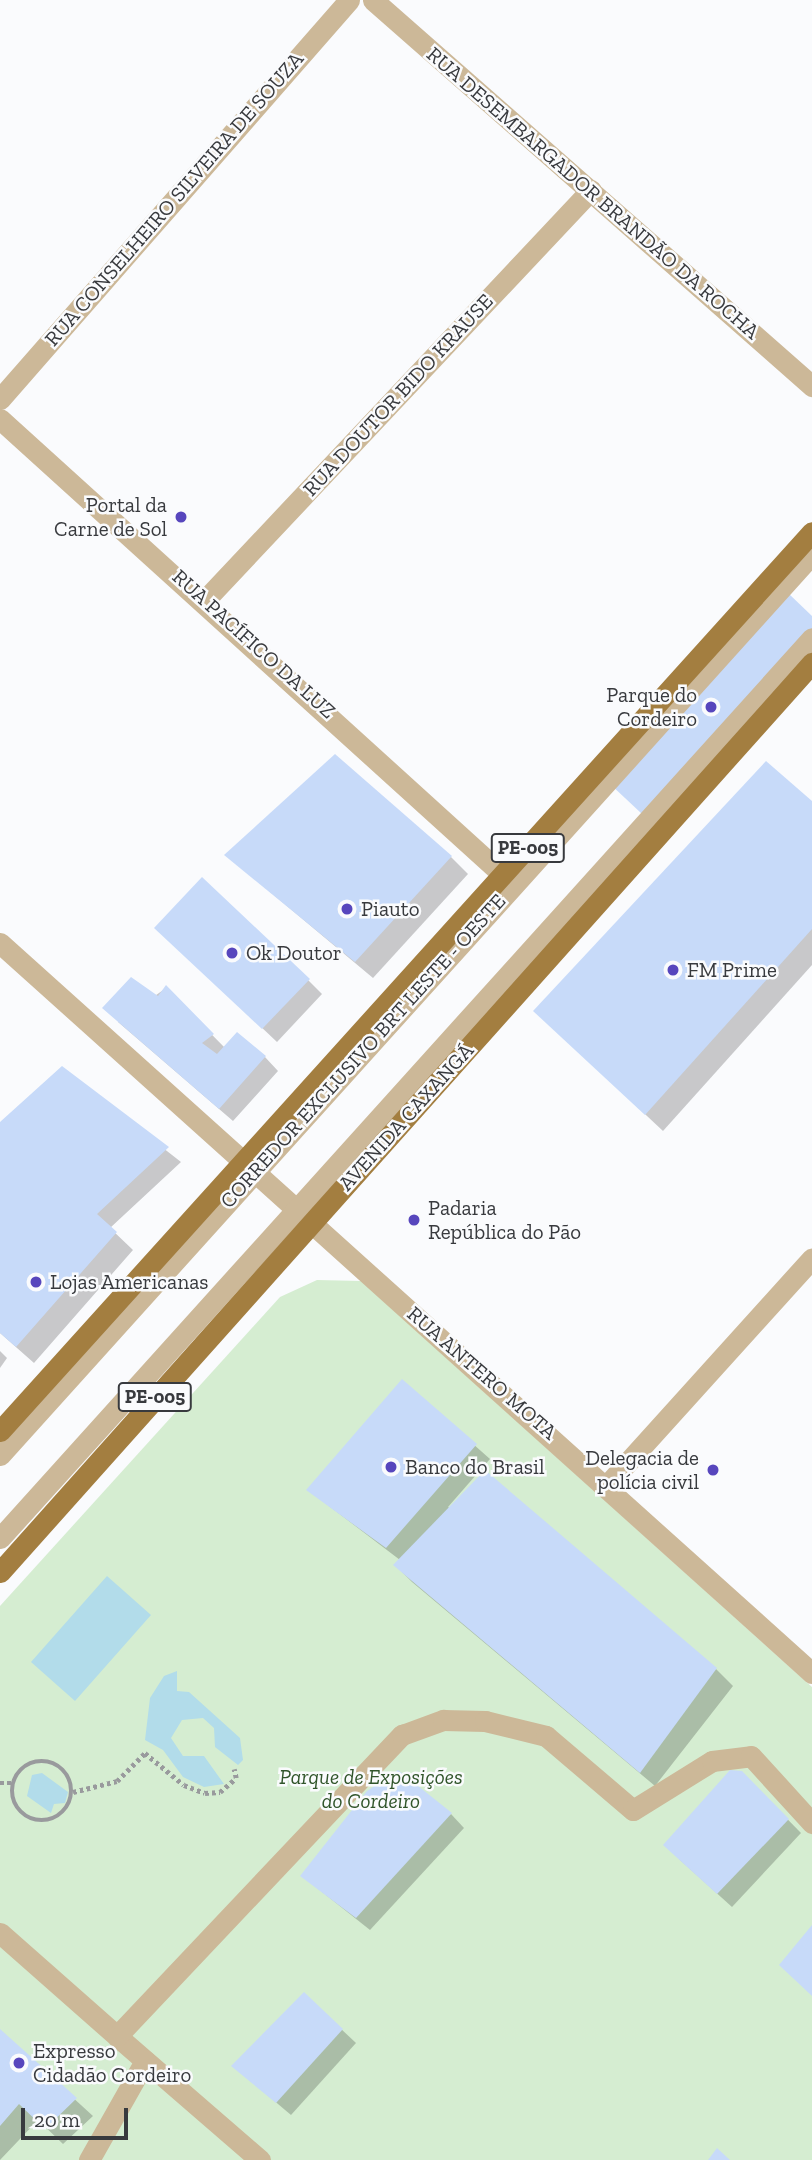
<!DOCTYPE html>
<meta charset="utf-8">
<style>
body{margin:0}
#map{position:relative;width:812px;height:2160px;overflow:hidden;background:#fafbfd;font-family:"Zilla Slab",serif}
div>[style]{position:absolute}
.green>*{inset:0;background:#d5edd1}
.water>*{inset:0;background:#b2dcea}
.shadow>*{inset:0;background:#0003}
.building>*{inset:0;background:#c7daf9}
.path>*{height:4.5px;margin-top:-2.25px;transform-origin:0;background:repeating-linear-gradient(90deg,#999a9d 0 3.5px,transparent 0 7px)}
.path>.ring{margin:-2.25px;padding:0;box-sizing:content-box;background:none;border:4.5px solid #999a9d;border-radius:50%}
.minor>*{height:21px;margin:-10.5px;padding:0 10.5px;transform-origin:10.5px;border-radius:10.5px;background:#ccb898}
.major>*{height:21px;margin:-10.5px;padding:0 10.5px;transform-origin:10.5px;border-radius:10.5px;background:#a37e40}
.dots>*{width:19px;height:19px;translate:-50% -50%;box-sizing:border-box;border:4px solid #fafbfd;border-radius:50%}
span{translate:-50% -50%;white-space:nowrap;text-align:center;line-height:1.15;-webkit-text-stroke:5px #fafbfd;paint-order:stroke}
.shield-label span{padding:2px 5px;background:#fafbfd;border:2px solid;border-radius:5px;-webkit-text-stroke-width:0}
.shield-label{font-size:19px;color:#383a3e;font-weight:700}
.street-label{font-size:21px;color:#383a3e}
.poi-label{font-size:21px;color:#383a3e}
.right{translate:-100% -50%;text-align:right}
.left{translate:0 -50%;text-align:left}
.park-label{font-size:21px;color:#31552b;font-style:italic}
.scale{position:absolute;left:21px;top:2108px;width:107px;height:32px;box-sizing:border-box;border:4px solid #383a3e;border-top:0;padding-left:9px;font-size:21px;line-height:24px;white-space:nowrap;color:#383a3e;-webkit-text-stroke:5px #fafbfd;paint-order:stroke}
</style>
<div id="map">
<div class="green">
<div style="clip-path:polygon(317px 1280px,361px 1281px,812px 1687px,812px 2160px,0 2160px,0 1606px,280px 1297px)"></div>
</div>
<div class="water">
<div style="clip-path:polygon(107px 1576px,151px 1615px,75px 1701px,31px 1662px)"></div>
<div style="clip-path:polygon(177px 1671px,177px 1691px,189px 1692px,240px 1738px,243px 1760px,238px 1765px,215px 1747px,214px 1728px,203px 1718px,182px 1720px,171px 1738px,183px 1756px,204px 1756px,224px 1784px,204px 1787px,183px 1777px,163px 1750px,145px 1740px,150px 1698px,164px 1676px)"></div>
<div style="clip-path:polygon(42px 1773px,68px 1792px,65px 1803px,54px 1804px,51px 1813px,27px 1796px,32px 1775px)"></div>
</div>
<div class="shadow">
<div style="clip-path:polygon(812px 804px,812px 965px,663px 1131px,553px 1028px)"></div>
<div style="clip-path:polygon(226px 855px,451px 857px,468px 874px,373px 978px)"></div>
<div style="clip-path:polygon(170px 941px,308px 980px,322px 994px,277px 1042px)"></div>
<div style="clip-path:polygon(166px 988px,225px 1048px,265px 1057px,278px 1071px,233px 1121px,118px 1022px)"></div>
<div style="clip-path:polygon(62px 1069px,181px 1162px,110px 1228px,133px 1250px,34px 1363px,0 1333px,0 1124px)"></div>
<div style="clip-path:polygon(0 1351px,7px 1358px,0 1368px)"></div>
<div style="clip-path:polygon(402px 1381px,490px 1459px,448px 1507px,716px 1669px,733px 1686px,655px 1786px,412px 1582px,395px 1565px,400px 1560px,308px 1490px)"></div>
<div style="clip-path:polygon(742px 1773px,801px 1833px,732px 1907px,679px 1859px)"></div>
<div style="clip-path:polygon(451px 1814px,464px 1828px,370px 1930px,302px 1876px)"></div>
<div style="clip-path:polygon(304px 1994px,356px 2043px,291px 2115px,233px 2066px)"></div>
<div style="clip-path:polygon(0 2031px,93px 2116px,63px 2144px,38px 2120px,0 2160px)"></div>
</div>
<div class="building">
<div style="clip-path:polygon(787px 592px,812px 616px,812px 631px,642px 814px,609px 783px)"></div>
<div style="clip-path:polygon(335px 754px,452px 856px,355px 962px,224px 855px)"></div>
<div style="clip-path:polygon(766px 761px,812px 801px,812px 929px,645px 1115px,533px 1011px)"></div>
<div style="clip-path:polygon(202px 877px,310px 979px,262px 1029px,154px 928px)"></div>
<div style="clip-path:polygon(131px 977px,158px 996px,166px 985px,214px 1034px,202px 1043px,217px 1054px,237px 1032px,266px 1056px,219px 1109px,102px 1008px)"></div>
<div style="clip-path:polygon(62px 1066px,169px 1147px,97px 1214px,117px 1232px,16px 1347px,0 1333px,0 1122px)"></div>
<div style="clip-path:polygon(402px 1379px,477px 1444px,386px 1548px,306px 1490px)"></div>
<div style="clip-path:polygon(485px 1470px,717px 1668px,640px 1773px,393px 1565px)"></div>
<div style="clip-path:polygon(398px 1770px,452px 1813px,356px 1918px,300px 1876px,367px 1791px)"></div>
<div style="clip-path:polygon(730px 1770px,742px 1771px,789px 1819px,717px 1894px,663px 1845px)"></div>
<div style="clip-path:polygon(812px 1925px,812px 1996px,779px 1965px)"></div>
<div style="clip-path:polygon(304px 1992px,343px 2029px,276px 2103px,231px 2066px)"></div>
<div style="clip-path:polygon(0 2029px,77px 2098px,45px 2129px,19px 2104px,0 2126px)"></div>
<div style="clip-path:polygon(717px 2148px,730px 2160px,708px 2160px)"></div>
</div>
<div class="path">
<div class="ring" style="left:12px;top:1761px;width:55.5px;height:55.5px"></div>
<div style="left:0;top:1783px;width:13px"></div>
<div style="left:73px;top:1792px;width:45px;rotate:-14deg"></div>
<div style="left:117px;top:1781px;width:40px;rotate:-45deg"></div>
<div style="left:145px;top:1753px;width:50px;rotate:39.4deg"></div>
<div style="left:184px;top:1785px;width:22px;rotate:21deg"></div>
<div style="left:205px;top:1793px;width:15px;rotate:-4deg"></div>
<div style="left:220px;top:1792px;width:21px;rotate:-41deg"></div>
<div style="left:236px;top:1778px;width:9px;rotate:-103deg"></div>
</div>
<div class="minor">
<div style="left:373px;top:0;width:585px;rotate:41.32deg"></div>
<div style="left:0;top:399px;width:530px;rotate:-48.82deg"></div>
<div style="left:0;top:419px;width:679px;rotate:42.19deg"></div>
<div style="left:205px;top:600px;width:563px;rotate:-46.73deg"></div>
<div style="left:0;top:943px;width:1092px;rotate:41.96deg"></div>
<div style="left:0;top:1455px;width:1213px;rotate:-47.97deg"></div>
<div style="left:608px;top:1484px;width:304px;rotate:-47.9deg"></div>
<div style="left:0;top:1538px;width:1212px;rotate:-47.94deg"></div>
<div style="left:0;top:1933px;width:156px;rotate:41.4deg"></div>
<div style="left:89px;top:2160px;width:114px;rotate:-60.5deg"></div>
<div style="left:260px;top:2160px;width:189px;rotate:-139.1deg"></div>
<div style="left:117px;top:2036px;width:415px;rotate:-46.6deg"></div>
<div style="left:402px;top:1735px;width:44px;rotate:-20.1deg"></div>
<div style="left:443px;top:1720px;width:42px;rotate:1.4deg"></div>
<div style="left:485px;top:1721px;width:63px;rotate:13.8deg"></div>
<div style="left:546px;top:1736px;width:114px;rotate:40.4deg"></div>
<div style="left:633px;top:1810px;width:93px;rotate:-31.8deg"></div>
<div style="left:712px;top:1761px;width:39px;rotate:-7deg"></div>
<div style="left:751px;top:1756px;width:91px;rotate:47.7deg"></div>
</div>
<div class="major">
<div style="left:0;top:1431px;width:1211px;rotate:-47.91deg"></div>
<div style="left:0;top:1572px;width:1219px;rotate:-48.23deg"></div>
</div>
<div class="dots">
<div style="left:181px;top:517px;background:#5746bd"></div>
<div style="left:711px;top:707px;background:#5746bd"></div>
<div style="left:347px;top:909px;background:#5746bd"></div>
<div style="left:232px;top:953px;background:#5746bd"></div>
<div style="left:673px;top:970px;background:#5746bd"></div>
<div style="left:414px;top:1220px;background:#5746bd"></div>
<div style="left:36px;top:1282px;background:#5746bd"></div>
<div style="left:391px;top:1467px;background:#5746bd"></div>
<div style="left:713px;top:1470px;background:#5746bd"></div>
<div style="left:19px;top:2063px;background:#5746bd"></div>
</div>
<div class="shield-label">
<span style="left:528px;top:848px">PE-005</span>
<span style="left:155px;top:1397px">PE-005</span>
</div>
<div class="street-label">
<span style="left:593px;top:193px;rotate:41deg">RUA DESEMBARGADOR BRANDÃO DA ROCHA</span>
<span style="left:174px;top:199px;rotate:-49deg">RUA CONSELHEIRO SILVEIRA DE SOUZA</span>
<span style="left:398px;top:395px;rotate:-47deg">RUA DOUTOR BIDO KRAUSE</span>
<span style="left:254px;top:644px;rotate:42deg">RUA PACÍFICO DA LUZ</span>
<span style="left:363px;top:1051px;rotate:-48deg">CORREDOR EXCLUSIVO BRT LESTE - OESTE</span>
<span style="left:406px;top:1117px;rotate:-48deg">AVENIDA CAXANGÁ</span>
<span style="left:482px;top:1373px;rotate:41deg">RUA ANTERO MOTA</span>
</div>
<div class="poi-label">
<span class="right" style="left:167px;top:517px">Portal da<br>Carne de Sol</span>
<span class="right" style="left:697px;top:707px">Parque do<br>Cordeiro</span>
<span class="left" style="left:361px;top:909px">Piauto</span>
<span class="left" style="left:246px;top:953px">Ok Doutor</span>
<span class="left" style="left:687px;top:970px">FM Prime</span>
<span class="left" style="left:428px;top:1220px">Padaria<br>República do Pão</span>
<span class="left" style="left:50px;top:1282px">Lojas Americanas</span>
<span class="right" style="left:699px;top:1470px">Delegacia de<br>polícia civil</span>
<span class="left" style="left:405px;top:1467px">Banco do Brasil</span>
<span class="left" style="left:33px;top:2063px">Expresso<br>Cidadão Cordeiro</span>
</div>
<div class="park-label">
<span style="left:371px;top:1789px">Parque de Exposições<br>do Cordeiro</span>
</div>
<div class="scale">20 m</div>
</div>
